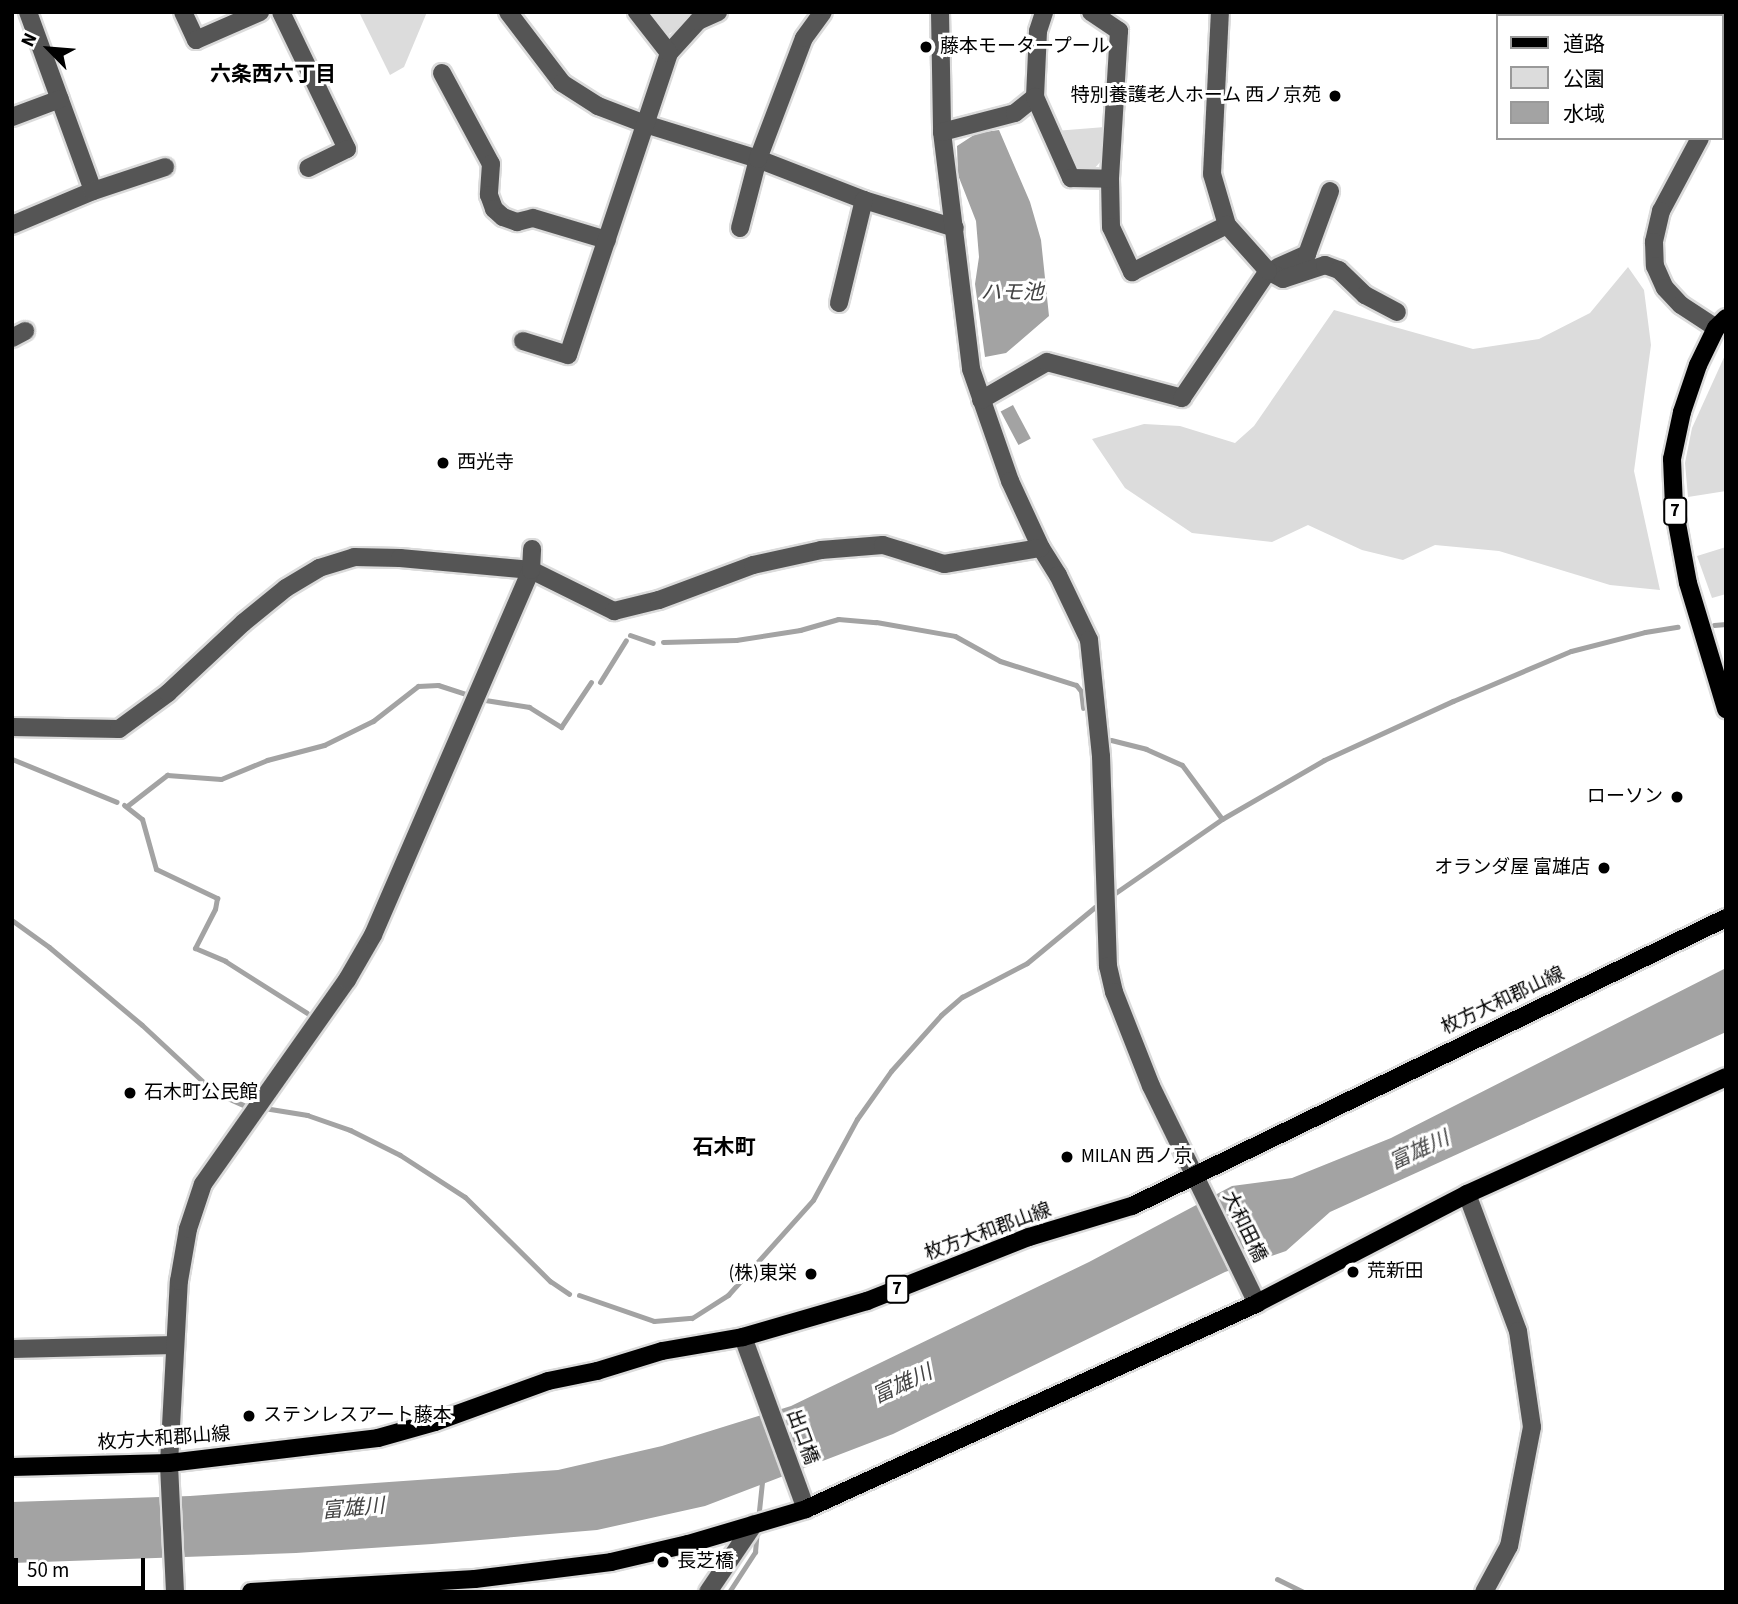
<!DOCTYPE html>
<html>
<head>
<meta charset="utf-8">
<style>
	body { margin:0 }
	#map { position:relative; width:1738px; height:1604px; overflow:hidden; background:#fff; font-family:"Source Sans 3","Noto Sans JP",sans-serif }
	div>[style] { position:absolute }
	[style*='--x'] { left:calc(var(--x)*1px); top:calc(var(--y)*1px); width:calc(var(--w)*1px); rotate:calc(var(--a)*1deg) }
	.green>* { inset:0; background:#dcdcdc }
	.water>* { inset:0; background:#a3a3a3; transform-origin:0 0 }
	.stream>* { height:5px; margin:-2.5px; padding:0 2.5px; transform-origin:2.5px; border-radius:2.5px; background:#a3a3a3 }
	.roads { filter:drop-shadow(2px 0 #dbdbdb) drop-shadow(-2px 0 #dbdbdb) drop-shadow(0 2px #dbdbdb) drop-shadow(0 -2px #dbdbdb) }
	.minor>* { height:18px; margin:-9px; padding:0 9px; transform-origin:9px; border-radius:9px; background:#555 }
	.major>* { height:18px; margin:-9px; padding:0 9px; transform-origin:9px; border-radius:9px; background:#000 }
	.dots>* { width:19px; height:19px; translate:-50% -50%; box-sizing:border-box; border:4px solid #fff; border-radius:50% }
	span { translate:-50% -50%; white-space:nowrap; text-align:center; line-height:1.15; -webkit-text-stroke:6px #fff; paint-order:stroke }
	.shield-label span { padding:2px 5px; background:#fff; border:2px solid; border-radius:5px; -webkit-text-stroke-width:0 }
	.shield-label { font-size:18px; color:#000; font-weight:700 }
	.poi-label { font-size:19px; color:#000 }
	.left { translate:0 -50%; text-align:left }
	.right { translate:-100% -50%; text-align:right }
	.street-label { font-size:19px; color:#000 }
	.neighbourhood-label { font-size:21px; color:#000; font-weight:700 }
	.water-label { font-size:21px; color:#444; font-style:italic }
	.frame { position:absolute; inset:0; border:14px solid #000; pointer-events:none }
	.legend { position:absolute; left:1496px; top:14px; width:228px; height:126px; box-sizing:border-box; background:#fff; border:2px solid #999; margin:0; padding:9px 12px; list-style:none; font-size:21px; color:#000 }
	.legend li { display:flex; align-items:center; gap:14px; height:35px }
	.legend b { width:35px; border:2px solid #999 }
	.north { position:absolute; left:14px; top:14px; width:70px; height:70px; -webkit-text-stroke:5px #fff; paint-order:stroke; rotate:295deg; font-size:19px; font-weight:700; line-height:28px; text-align:center; color:#000 }
	.north::after { content:''; display:block; margin:auto; width:24px; height:32px; background:#000; clip-path:polygon(50% 0,100% 100%,50% 72%,0 100%) }
	.scale { position:absolute; left:14px; top:1558px; width:131px; height:32px; box-sizing:border-box; border:4px solid #000; border-top:0; padding-left:9px; font-size:21px; line-height:24px; white-space:nowrap; color:#000; -webkit-text-stroke:5px #fff; paint-order:stroke }
</style>
</head>
<body>
<div id="map">
	<div class="green">
		<div style="clip-path:polygon(359px 12px,427px 12px,404px 67px,390px 75px)"></div>
		<div style="clip-path:polygon(649px 12px,703px 12px,666px 36px)"></div>
		<div style="clip-path:polygon(1105px 127px,1102px 160px,1093px 170px,1077px 168px,1055px 131px)"></div>
		<div style="clip-path:polygon(1628px 267px,1644px 290px,1651px 345px,1634px 471px,1660px 590px,1610px 585px,1499px 551px,1435px 545px,1403px 560px,1362px 550px,1308px 525px,1272px 542px,1192px 533px,1125px 488px,1092px 439px,1144px 424px,1180px 426px,1235px 443px,1254px 426px,1334px 310px,1473px 349px,1539px 339px,1590px 313px)"></div>
		<div style="clip-path:polygon(1726px 353px,1726px 491px,1688px 497px,1685px 463px,1692px 428px)"></div>
		<div style="clip-path:polygon(1726px 547px,1726px 594px,1712px 598px,1697px 556px)"></div>
	</div>
	<div class="water">
		<div style="clip-path:polygon(999px 130px,1030px 202px,1041px 240px,1049px 316px,1006px 353px,985px 357px,975px 284px,979px 257px,976px 221px,958px 175px,957px 146px,977px 133px)"></div>
		<div style="left:1013px;top:405px;width:38px;height:14px;rotate:62deg"></div>
		<div style="clip-path:polygon(1726px 968px,1726px 1032px,1330px 1212px,1286px 1251px,1225px 1272px,893px 1434px,705px 1506px,597px 1530px,432px 1544px,296px 1553px,12px 1563px,12px 1502px,190px 1496px,558px 1470px,662px 1446px,791px 1406px,1089px 1262px,1232px 1186px,1292px 1178px,1391px 1138px)"></div>
	</div>
	<div class="stream">
		<div style="--x:1714;--y:625;--w:12;--a:-5"></div>
		<div style="--x:630;--y:635;--w:24;--a:19"></div>
		<div style="--x:663;--y:642;--w:73;--a:-1.6"></div>
		<div style="--x:736;--y:640;--w:65;--a:-8.9"></div>
		<div style="--x:800;--y:630;--w:40;--a:-16"></div>
		<div style="--x:838;--y:619;--w:38;--a:5"></div>
		<div style="--x:876;--y:622;--w:80;--a:10"></div>
		<div style="--x:955;--y:636;--w:51;--a:29.1"></div>
		<div style="--x:1000;--y:661;--w:80;--a:17.5"></div>
		<div style="--x:1076;--y:685;--w:8;--a:50"></div>
		<div style="--x:1081;--y:691;--w:17;--a:83"></div>
		<div style="--x:600;--y:682;--w:49;--a:-58.2"></div>
		<div style="--x:485;--y:700;--w:45;--a:9"></div>
		<div style="--x:529;--y:707;--w:38;--a:32"></div>
		<div style="--x:561;--y:727;--w:54;--a:-56.3"></div>
		<div style="--x:1111;--y:740;--w:36;--a:14"></div>
		<div style="--x:1146;--y:749;--w:39;--a:24"></div>
		<div style="--x:1182;--y:765;--w:67;--a:53.5"></div>
		<div style="--x:12;--y:759;--w:113;--a:22.3"></div>
		<div style="--x:124;--y:805;--w:23;--a:38"></div>
		<div style="--x:142;--y:819;--w:52;--a:74.4"></div>
		<div style="--x:156;--y:869;--w:68;--a:25.4"></div>
		<div style="--x:217;--y:898;--w:11;--a:100"></div>
		<div style="--x:215;--y:909;--w:44;--a:117.1"></div>
		<div style="--x:195;--y:948;--w:33;--a:23"></div>
		<div style="--x:225;--y:961;--w:97;--a:32.4"></div>
		<div style="--x:127;--y:806;--w:51;--a:-37.8"></div>
		<div style="--x:167;--y:775;--w:54;--a:4.2"></div>
		<div style="--x:221;--y:779;--w:50;--a:-22.4"></div>
		<div style="--x:267;--y:760;--w:59;--a:-14.7"></div>
		<div style="--x:324;--y:745;--w:55;--a:-26.1"></div>
		<div style="--x:373;--y:721;--w:57;--a:-37.9"></div>
		<div style="--x:418;--y:686;--w:20;--a:-3"></div>
		<div style="--x:438;--y:685;--w:32;--a:18"></div>
		<div style="--x:13;--y:921;--w:44;--a:35.8"></div>
		<div style="--x:49;--y:947;--w:121;--a:40"></div>
		<div style="--x:142;--y:1025;--w:98;--a:42.9"></div>
		<div style="--x:214;--y:1092;--w:36;--a:24"></div>
		<div style="--x:264;--y:1108;--w:44;--a:9.2"></div>
		<div style="--x:307;--y:1115;--w:46;--a:19.2"></div>
		<div style="--x:350;--y:1130;--w:56;--a:26.6"></div>
		<div style="--x:400;--y:1155;--w:77;--a:32.9"></div>
		<div style="--x:465;--y:1197;--w:120;--a:44.7"></div>
		<div style="--x:550;--y:1281;--w:23;--a:34"></div>
		<div style="--x:579;--y:1295;--w:79;--a:19.1"></div>
		<div style="--x:654;--y:1321;--w:38;--a:-5"></div>
		<div style="--x:692;--y:1318;--w:43;--a:-32.6"></div>
		<div style="--x:728;--y:1295;--w:127;--a:-48.2"></div>
		<div style="--x:813;--y:1200;--w:92;--a:-61.5"></div>
		<div style="--x:857;--y:1119;--w:59;--a:-54.7"></div>
		<div style="--x:891;--y:1071;--w:75;--a:-48.2"></div>
		<div style="--x:941;--y:1015;--w:28;--a:-41"></div>
		<div style="--x:962;--y:997;--w:73;--a:-27.6"></div>
		<div style="--x:1027;--y:963;--w:88;--a:-39.5"></div>
		<div style="--x:1095;--y:907;--w:155;--a:-34.7"></div>
		<div style="--x:1222;--y:819;--w:118;--a:-30"></div>
		<div style="--x:1324;--y:760;--w:142;--a:-24.6"></div>
		<div style="--x:1453;--y:701;--w:128;--a:-23"></div>
		<div style="--x:1571;--y:651;--w:76;--a:-14.4"></div>
		<div style="--x:1645;--y:632;--w:33;--a:-9"></div>
		<div style="--x:758;--y:1520;--w:39;--a:-84"></div>
		<div style="--x:1277;--y:1579;--w:30;--a:26"></div>
		<div style="--x:729;--y:1592;--w:48;--a:-57"></div>
		<div style="--x:755;--y:1552;--w:23;--a:-85"></div>
	</div>
	<div class="roads">
		<div class="minor">
			<div style="--x:28;--y:12;--w:190;--a:70"></div>
			<div style="--x:183;--y:12;--w:31;--a:65"></div>
			<div style="--x:196;--y:40;--w:70;--a:-23.6"></div>
			<div style="--x:281;--y:12;--w:152;--a:64.3"></div>
			<div style="--x:347;--y:149;--w:43;--a:154"></div>
			<div style="--x:508;--y:12;--w:89;--a:52.7"></div>
			<div style="--x:562;--y:83;--w:43;--a:32.6"></div>
			<div style="--x:598;--y:106;--w:50;--a:21"></div>
			<div style="--x:645;--y:124;--w:118;--a:17.2"></div>
			<div style="--x:758;--y:159;--w:114;--a:21.1"></div>
			<div style="--x:864;--y:200;--w:95;--a:17.1"></div>
			<div style="--x:940;--y:12;--w:120;--a:89"></div>
			<div style="--x:942;--y:132;--w:239;--a:83"></div>
			<div style="--x:971;--y:369;--w:119;--a:70.8"></div>
			<div style="--x:1010;--y:481;--w:74;--a:65.2"></div>
			<div style="--x:1041;--y:548;--w:32;--a:58"></div>
			<div style="--x:1058;--y:575;--w:72;--a:64.5"></div>
			<div style="--x:1089;--y:640;--w:117;--a:84.1"></div>
			<div style="--x:1101;--y:756;--w:210;--a:88.1"></div>
			<div style="--x:1108;--y:966;--w:27;--a:77"></div>
			<div style="--x:1114;--y:992;--w:101;--a:68.5"></div>
			<div style="--x:1151;--y:1086;--w:242;--a:64"></div>
			<div style="--x:1091;--y:12;--w:34;--a:34"></div>
			<div style="--x:1119;--y:31;--w:148;--a:93.5"></div>
			<div style="--x:1110;--y:179;--w:48;--a:88.8"></div>
			<div style="--x:1111;--y:227;--w:50;--a:65"></div>
			<div style="--x:1132;--y:272;--w:106;--a:-26.3"></div>
			<div style="--x:1227;--y:225;--w:53;--a:-106.4"></div>
			<div style="--x:1212;--y:174;--w:162;--a:-87.2"></div>
			<div style="--x:1666;--y:16;--w:4;--a:-90"></div>
			<div style="--x:669;--y:53;--w:43;--a:-47.8"></div>
			<div style="--x:698;--y:21;--w:22;--a:-24"></div>
			<div style="--x:442;--y:73;--w:103;--a:61.7"></div>
			<div style="--x:491;--y:164;--w:31;--a:94"></div>
			<div style="--x:489;--y:195;--w:15;--a:70"></div>
			<div style="--x:494;--y:209;--w:12;--a:42"></div>
			<div style="--x:503;--y:217;--w:15;--a:20"></div>
			<div style="--x:517;--y:222;--w:16;--a:-14"></div>
			<div style="--x:533;--y:218;--w:77;--a:16.6"></div>
			<div style="--x:1035;--y:97;--w:66;--a:-87.4"></div>
			<div style="--x:1038;--y:31;--w:20;--a:-72"></div>
			<div style="--x:1722;--y:100;--w:7;--a:-56"></div>
			<div style="--x:12;--y:117;--w:51;--a:-20.6"></div>
			<div style="--x:942;--y:132;--w:75;--a:-14.6"></div>
			<div style="--x:1015;--y:113;--w:26;--a:-39"></div>
			<div style="--x:1035;--y:97;--w:89;--a:66"></div>
			<div style="--x:1071;--y:178;--w:39;--a:1"></div>
			<div style="--x:1700;--y:138;--w:83;--a:118.1"></div>
			<div style="--x:1661;--y:211;--w:32;--a:103"></div>
			<div style="--x:1654;--y:242;--w:24;--a:88"></div>
			<div style="--x:1655;--y:266;--w:24;--a:66"></div>
			<div style="--x:1665;--y:288;--w:23;--a:47"></div>
			<div style="--x:1681;--y:305;--w:42;--a:33.3"></div>
			<div style="--x:12;--y:225;--w:88;--a:-22.8"></div>
			<div style="--x:93;--y:191;--w:76;--a:-18.4"></div>
			<div style="--x:740;--y:228;--w:71;--a:-75.4"></div>
			<div style="--x:758;--y:159;--w:129;--a:-69.2"></div>
			<div style="--x:804;--y:38;--w:32;--a:-54"></div>
			<div style="--x:1278;--y:267;--w:32;--a:-24"></div>
			<div style="--x:1307;--y:254;--w:67;--a:-69.9"></div>
			<div style="--x:1268;--y:271;--w:17;--a:28"></div>
			<div style="--x:1283;--y:279;--w:44;--a:-18.4"></div>
			<div style="--x:1325;--y:265;--w:15;--a:20"></div>
			<div style="--x:1339;--y:270;--w:36;--a:44"></div>
			<div style="--x:1365;--y:295;--w:36;--a:28"></div>
			<div style="--x:839;--y:303;--w:106;--a:-76.4"></div>
			<div style="--x:12;--y:338;--w:15;--a:-28"></div>
			<div style="--x:523;--y:341;--w:47;--a:17.3"></div>
			<div style="--x:568;--y:355;--w:318;--a:-71.5"></div>
			<div style="--x:669;--y:53;--w:52;--a:-128"></div>
			<div style="--x:981;--y:400;--w:76;--a:-29.9"></div>
			<div style="--x:1047;--y:362;--w:140;--a:14.9"></div>
			<div style="--x:1182;--y:398;--w:153;--a:-55.9"></div>
			<div style="--x:1268;--y:271;--w:62;--a:-131.7"></div>
			<div style="--x:12;--y:727;--w:107;--a:1.1"></div>
			<div style="--x:119;--y:729;--w:61;--a:-36.3"></div>
			<div style="--x:168;--y:693;--w:103;--a:-43"></div>
			<div style="--x:243;--y:623;--w:55;--a:-39.1"></div>
			<div style="--x:286;--y:588;--w:39;--a:-31"></div>
			<div style="--x:319;--y:568;--w:37;--a:-17"></div>
			<div style="--x:354;--y:557;--w:46;--a:1.2"></div>
			<div style="--x:400;--y:558;--w:132;--a:5.2"></div>
			<div style="--x:531;--y:570;--w:93;--a:26.3"></div>
			<div style="--x:614;--y:611;--w:46;--a:-13.7"></div>
			<div style="--x:659;--y:600;--w:100;--a:-20.4"></div>
			<div style="--x:753;--y:565;--w:70;--a:-12.4"></div>
			<div style="--x:821;--y:550;--w:62;--a:-4.6"></div>
			<div style="--x:883;--y:545;--w:64;--a:17.3"></div>
			<div style="--x:944;--y:564;--w:98;--a:-9.4"></div>
			<div style="--x:1467;--y:1194;--w:146;--a:69.6"></div>
			<div style="--x:1518;--y:1331;--w:97;--a:81.7"></div>
			<div style="--x:1532;--y:1427;--w:121;--a:100.9"></div>
			<div style="--x:1509;--y:1546;--w:52;--a:118.5"></div>
			<div style="--x:743;--y:1337;--w:183;--a:69.9"></div>
			<div style="--x:12;--y:1349;--w:163;--a:-1.4"></div>
			<div style="--x:175;--y:1592;--w:129;--a:-92.7"></div>
			<div style="--x:169;--y:1463;--w:182;--a:-86.9"></div>
			<div style="--x:179;--y:1281;--w:53;--a:-80.2"></div>
			<div style="--x:188;--y:1229;--w:47;--a:-71.6"></div>
			<div style="--x:203;--y:1184;--w:250;--a:-54.8"></div>
			<div style="--x:347;--y:980;--w:52;--a:-60"></div>
			<div style="--x:373;--y:935;--w:398;--a:-66.6"></div>
			<div style="--x:531;--y:570;--w:21;--a:-87"></div>
			<div style="--x:708;--y:1592;--w:82;--a:-55.9"></div>
		</div>
		<div class="major">
			<div style="--x:1726;--y:318;--w:14;--a:135"></div>
			<div style="--x:1716;--y:328;--w:41;--a:115.9"></div>
			<div style="--x:1698;--y:365;--w:50;--a:108.8"></div>
			<div style="--x:1682;--y:412;--w:48;--a:102"></div>
			<div style="--x:1672;--y:459;--w:48;--a:87.6"></div>
			<div style="--x:1674;--y:507;--w:77;--a:79.6"></div>
			<div style="--x:1688;--y:583;--w:132;--a:73.2"></div>
			<div style="--x:12;--y:1467;--w:157;--a:-1.5"></div>
			<div style="--x:169;--y:1463;--w:210;--a:-6.8"></div>
			<div style="--x:378;--y:1438;--w:59;--a:-15.7"></div>
			<div style="--x:435;--y:1422;--w:120;--a:-19.9"></div>
			<div style="--x:548;--y:1381;--w:50;--a:-11.5"></div>
			<div style="--x:597;--y:1371;--w:68;--a:-17.1"></div>
			<div style="--x:662;--y:1351;--w:82;--a:-9.8"></div>
			<div style="--x:743;--y:1337;--w:129;--a:-16.2"></div>
			<div style="--x:867;--y:1301;--w:174;--a:-21.6"></div>
			<div style="--x:1029;--y:1237;--w:108;--a:-16.8"></div>
			<div style="--x:1132;--y:1206;--w:660;--a:-25.87"></div>
			<div style="--x:251;--y:1592;--w:224;--a:-3.3"></div>
			<div style="--x:475;--y:1579;--w:137;--a:-7.1"></div>
			<div style="--x:611;--y:1562;--w:79;--a:-13.2"></div>
			<div style="--x:688;--y:1544;--w:123;--a:-16.5"></div>
			<div style="--x:806;--y:1509;--w:496;--a:-24.5"></div>
			<div style="--x:1257;--y:1303;--w:237;--a:-27.4"></div>
			<div style="--x:1467;--y:1194;--w:284;--a:-24.3"></div>
		</div>
	</div>
	<div class="dots">
		<div style="left:926px;top:47px;background:#000"></div>
		<div style="left:1335px;top:96px;background:#000"></div>
		<div style="left:443px;top:463px;background:#000"></div>
		<div style="left:1677px;top:797px;background:#000"></div>
		<div style="left:1604px;top:868px;background:#000"></div>
		<div style="left:130px;top:1093px;background:#000"></div>
		<div style="left:1067px;top:1157px;background:#000"></div>
		<div style="left:1353px;top:1272px;background:#000"></div>
		<div style="left:811px;top:1274px;background:#000"></div>
		<div style="left:249px;top:1416px;background:#000"></div>
		<div style="left:663px;top:1562px;background:#000"></div>
	</div>
	<div class="shield-label">
		<span style="left:1675px;top:511px">7</span>
		<span style="left:897px;top:1289px">7</span>
	</div>
	<div class="poi-label">
		<span class="left" style="left:940px;top:47px">藤本モータープール</span>
		<span class="right" style="left:1321px;top:96px">特別養護老人ホーム 西ノ京苑</span>
		<span class="left" style="left:457px;top:463px">西光寺</span>
		<span class="right" style="left:1663px;top:797px">ローソン</span>
		<span class="right" style="left:1590px;top:868px">オランダ屋 富雄店</span>
		<span class="left" style="left:144px;top:1093px">石木町公民館</span>
		<span class="left" style="left:1081px;top:1157px">MILAN 西ノ京</span>
		<span class="left" style="left:1367px;top:1272px">荒新田</span>
		<span class="right" style="left:797px;top:1274px">(株)東栄</span>
		<span class="left" style="left:263px;top:1416px">ステンレスアート藤本</span>
		<span class="left" style="left:677px;top:1562px">長芝橋</span>
	</div>
	<div class="street-label">
		<span style="left:1503px;top:1001px;rotate:-25deg">枚方大和郡山線</span>
		<span style="left:1244px;top:1227px;rotate:64deg">大和田橋</span>
		<span style="left:988px;top:1232px;rotate:-20deg">枚方大和郡山線</span>
		<span style="left:802px;top:1437px;rotate:70deg">出口橋</span>
		<span style="left:164px;top:1439px;rotate:-4deg">枚方大和郡山線</span>
	</div>
	<div class="neighbourhood-label">
		<span style="left:273px;top:74px">六条西六丁目</span>
		<span style="left:724px;top:1147px">石木町</span>
	</div>
	<div class="water-label">
		<span style="left:1012px;top:292px">ハモ池</span>
		<span style="left:1419px;top:1150px;rotate:-25deg">富雄川</span>
		<span style="left:902px;top:1384px;rotate:-25deg">富雄川</span>
		<span style="left:353px;top:1508px;rotate:-5deg">富雄川</span>
	</div>
	<div class="frame"></div>
	<ul class="legend">
	<li><b style="height:9px;background:#000"></b>道路</li>
	<li><b style="height:19px;background:#dcdcdc"></b>公園</li>
	<li><b style="height:19px;background:#a3a3a3"></b>水域</li>
	</ul>
	<div class="north">N</div>
	<div class="scale">50 m</div>
</div>
</body>
</html>
